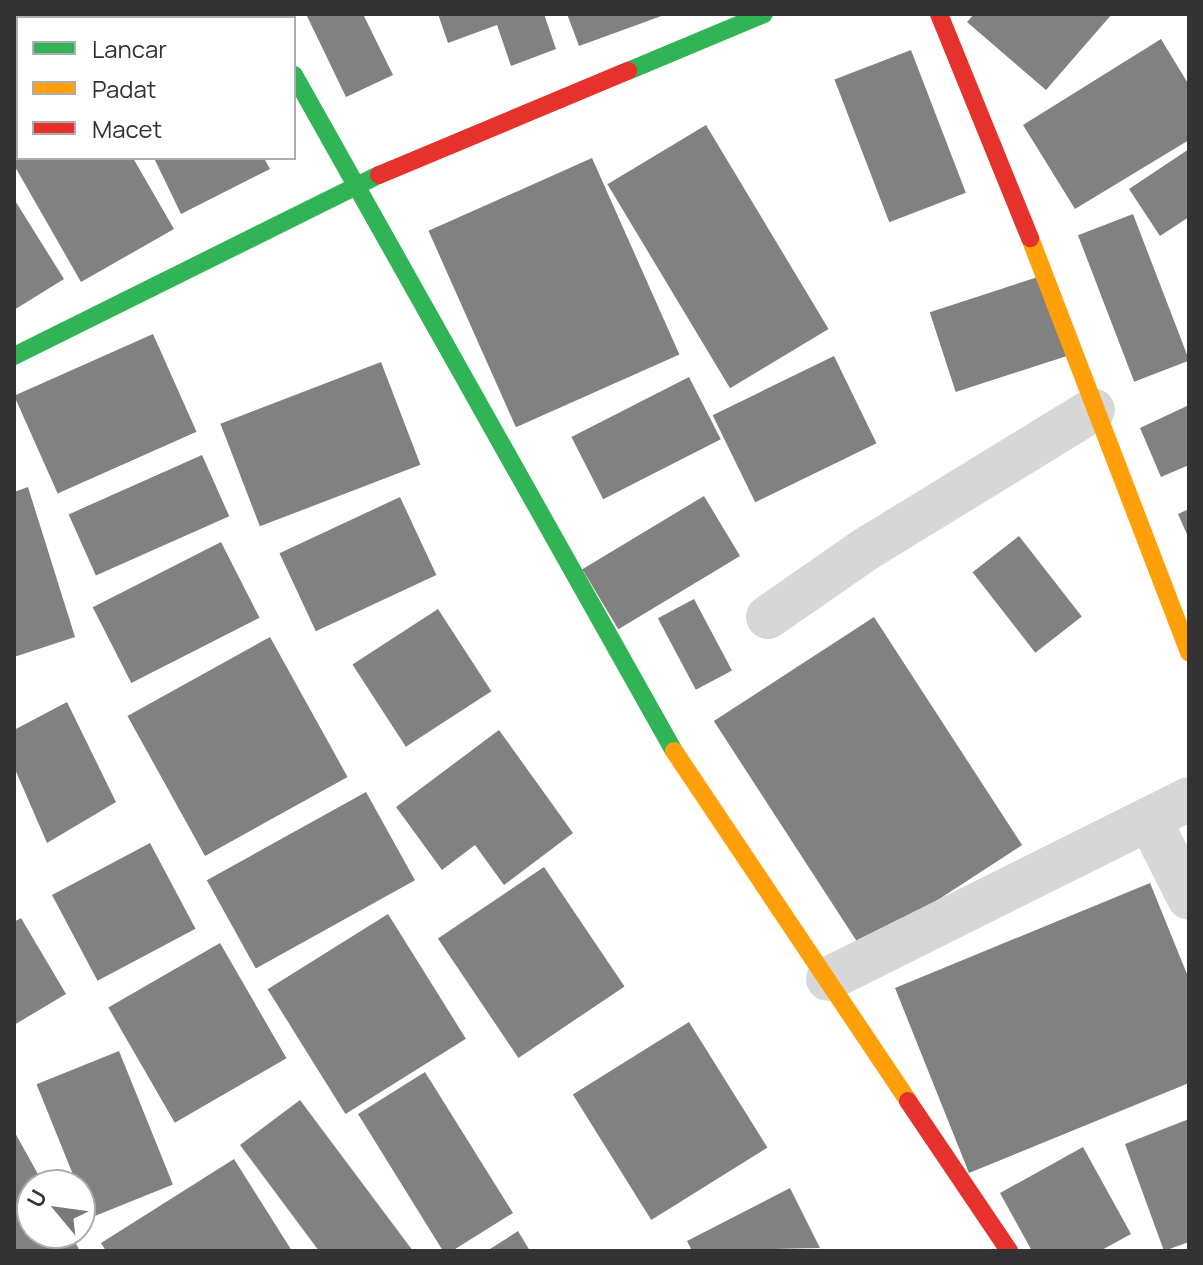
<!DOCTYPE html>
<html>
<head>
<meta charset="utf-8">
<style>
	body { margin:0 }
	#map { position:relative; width:1203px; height:1265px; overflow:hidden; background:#fff; font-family:Manrope,sans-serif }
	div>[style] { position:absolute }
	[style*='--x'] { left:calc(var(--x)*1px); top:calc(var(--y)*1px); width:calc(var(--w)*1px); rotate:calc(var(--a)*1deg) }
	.building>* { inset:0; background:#818181; transform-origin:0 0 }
	.street>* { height:44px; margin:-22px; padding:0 22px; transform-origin:22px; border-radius:22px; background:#d7d7d7 }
	.fast>* { height:18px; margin:-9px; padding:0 9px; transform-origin:9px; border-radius:9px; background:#30b455 }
	.slow>* { height:18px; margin:-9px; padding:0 9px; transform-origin:9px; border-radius:9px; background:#ff9f0a }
	.jam>* { height:18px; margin:-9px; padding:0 9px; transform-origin:9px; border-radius:9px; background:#e5322d }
	span { translate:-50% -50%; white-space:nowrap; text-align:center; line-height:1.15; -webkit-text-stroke:8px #fff; paint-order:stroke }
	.frame { position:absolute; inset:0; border:16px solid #333; pointer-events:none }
	.legend { position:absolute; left:16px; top:16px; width:280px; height:144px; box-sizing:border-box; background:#fff; border:2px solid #adadad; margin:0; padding:10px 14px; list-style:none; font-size:24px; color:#333 }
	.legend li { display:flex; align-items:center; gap:16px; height:40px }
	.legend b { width:40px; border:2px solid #adadad }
	.north { position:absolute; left:16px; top:1169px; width:80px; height:80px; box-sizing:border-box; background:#fff; border:2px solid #adadad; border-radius:50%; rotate:299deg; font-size:22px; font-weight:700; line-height:32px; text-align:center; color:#333 }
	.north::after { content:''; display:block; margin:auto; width:28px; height:36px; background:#7a7a7a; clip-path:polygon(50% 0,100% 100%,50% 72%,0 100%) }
</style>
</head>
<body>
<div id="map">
	<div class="building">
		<div style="clip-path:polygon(153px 14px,194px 14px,196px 18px,145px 18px)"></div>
		<div style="clip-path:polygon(306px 14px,363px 14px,393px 75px,346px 97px)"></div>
		<div style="clip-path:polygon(438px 14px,544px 14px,556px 49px,511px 66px,497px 25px,448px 43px)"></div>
		<div style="clip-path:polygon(567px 14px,667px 14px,579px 46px)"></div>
		<div style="clip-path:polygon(974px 14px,1112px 14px,1046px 90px,967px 22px)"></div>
		<div style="clip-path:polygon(1161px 39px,1189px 85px,1189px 140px,1075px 209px,1023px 125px)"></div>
		<div style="clip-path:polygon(18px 42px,18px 158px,133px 158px,174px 229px,81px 282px,14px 165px)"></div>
		<div style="left:911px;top:50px;width:153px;height:82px;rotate:69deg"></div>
		<div style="left:706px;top:125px;width:238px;height:115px;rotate:59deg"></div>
		<div style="clip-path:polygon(1189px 149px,1189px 217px,1160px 236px,1129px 189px)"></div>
		<div style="clip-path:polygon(154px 158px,264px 158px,270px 169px,181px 214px)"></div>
		<div style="left:592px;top:158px;width:215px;height:179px;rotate:66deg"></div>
		<div style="clip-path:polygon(14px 199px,64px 279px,14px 310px)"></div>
		<div style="left:1133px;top:214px;width:157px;height:59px;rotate:69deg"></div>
		<div style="left:1041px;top:276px;width:84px;height:117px;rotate:72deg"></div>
		<div style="left:153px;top:334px;width:107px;height:152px;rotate:66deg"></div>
		<div style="left:834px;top:356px;width:97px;height:135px;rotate:64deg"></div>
		<div style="left:381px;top:362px;width:110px;height:172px;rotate:69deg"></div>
		<div style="left:689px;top:377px;width:70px;height:132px;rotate:63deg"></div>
		<div style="clip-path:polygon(1189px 405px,1189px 465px,1161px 477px,1140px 428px)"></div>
		<div style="left:202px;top:455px;width:67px;height:146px;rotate:66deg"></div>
		<div style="clip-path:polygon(28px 487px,75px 637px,14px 657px,14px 492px)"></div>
		<div style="left:704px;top:496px;width:70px;height:142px;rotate:59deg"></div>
		<div style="left:400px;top:497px;width:86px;height:133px;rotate:65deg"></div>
		<div style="clip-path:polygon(1189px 509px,1189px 539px,1178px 514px)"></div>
		<div style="left:1019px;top:536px;width:102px;height:59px;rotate:52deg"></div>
		<div style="left:221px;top:542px;width:85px;height:144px;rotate:63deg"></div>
		<div style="left:694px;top:599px;width:81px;height:41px;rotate:62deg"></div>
		<div style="left:438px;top:609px;width:98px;height:102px;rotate:57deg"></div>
		<div style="left:874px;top:617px;width:272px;height:191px;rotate:57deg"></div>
		<div style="left:270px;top:637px;width:160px;height:163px;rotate:61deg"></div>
		<div style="clip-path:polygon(67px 702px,116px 802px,47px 843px,14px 767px,14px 730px)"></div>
		<div style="clip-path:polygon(499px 730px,573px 833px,504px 885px,475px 845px,442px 870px,396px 807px)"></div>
		<div style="left:366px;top:792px;width:101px;height:182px;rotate:61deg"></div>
		<div style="left:150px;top:843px;width:97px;height:111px;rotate:62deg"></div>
		<div style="left:544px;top:867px;width:144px;height:128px;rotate:56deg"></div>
		<div style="clip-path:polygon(1150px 883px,1189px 979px,1189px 1083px,969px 1173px,895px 988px)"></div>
		<div style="left:388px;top:914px;width:147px;height:142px;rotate:58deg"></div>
		<div style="clip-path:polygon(21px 918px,66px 994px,14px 1025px,14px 922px)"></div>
		<div style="left:220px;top:943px;width:133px;height:129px;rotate:60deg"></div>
		<div style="left:689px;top:1022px;width:148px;height:137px;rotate:58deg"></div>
		<div style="left:119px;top:1051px;width:144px;height:89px;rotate:68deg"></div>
		<div style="clip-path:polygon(425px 1072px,513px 1213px,452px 1251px,443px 1251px,358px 1114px)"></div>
		<div style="clip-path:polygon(300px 1100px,413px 1251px,319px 1251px,240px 1145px)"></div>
		<div style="clip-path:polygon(1189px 1119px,1189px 1242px,1164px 1251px,1125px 1144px)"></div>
		<div style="clip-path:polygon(14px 1131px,44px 1185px,32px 1185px,32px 1233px,70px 1233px,80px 1251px,14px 1251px)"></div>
		<div style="clip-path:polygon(1083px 1147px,1131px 1234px,1100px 1251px,1032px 1251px,1000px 1193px)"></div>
		<div style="clip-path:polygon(234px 1159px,292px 1251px,106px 1251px,101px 1243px)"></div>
		<div style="clip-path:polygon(790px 1188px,820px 1248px,692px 1251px,687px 1241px)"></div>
		<div style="clip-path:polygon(518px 1231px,530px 1251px,487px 1251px)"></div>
	</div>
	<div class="street">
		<div style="--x:768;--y:617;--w:119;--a:-34.8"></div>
		<div style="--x:866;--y:549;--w:266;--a:-31.5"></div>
		<div style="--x:1150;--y:821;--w:86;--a:63.1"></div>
		<div style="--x:828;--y:979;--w:403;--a:-26.5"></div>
	</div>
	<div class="fast">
		<div style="--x:262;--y:14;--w:4;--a:63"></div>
		<div style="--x:628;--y:71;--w:147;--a:-22.7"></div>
		<div style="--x:294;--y:75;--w:775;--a:60.66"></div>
		<div style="--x:14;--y:356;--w:407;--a:-26.4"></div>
	</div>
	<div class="slow">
		<div style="--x:1030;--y:238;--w:444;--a:69"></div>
		<div style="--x:674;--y:751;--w:421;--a:56.2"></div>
	</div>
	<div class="jam">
		<div style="--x:939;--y:14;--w:242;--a:67.9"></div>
		<div style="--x:379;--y:175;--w:270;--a:-22.7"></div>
		<div style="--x:908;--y:1101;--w:181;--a:56"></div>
	</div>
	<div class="frame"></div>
	<ul class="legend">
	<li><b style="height:10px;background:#30b455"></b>Lancar</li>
	<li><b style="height:10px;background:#ff9f0a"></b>Padat</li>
	<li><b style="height:10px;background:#e5322d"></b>Macet</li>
	</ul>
	<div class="north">U</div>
</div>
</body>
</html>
